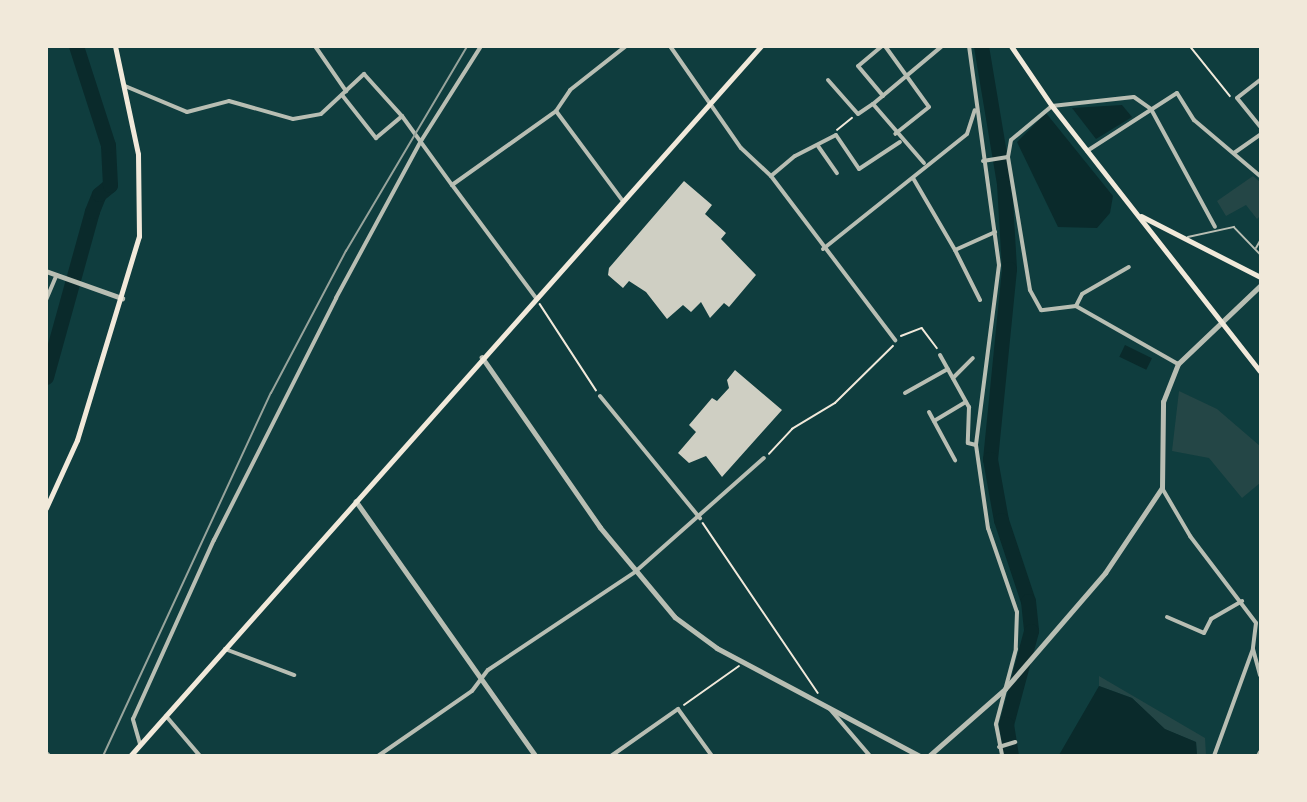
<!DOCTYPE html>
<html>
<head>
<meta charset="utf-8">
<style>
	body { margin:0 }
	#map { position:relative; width:1307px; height:802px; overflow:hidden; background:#0f3d3e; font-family:Lato,sans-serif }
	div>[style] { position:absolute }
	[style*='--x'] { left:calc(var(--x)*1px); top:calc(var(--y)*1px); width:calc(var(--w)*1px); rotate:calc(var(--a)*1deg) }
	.green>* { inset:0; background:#244646 }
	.water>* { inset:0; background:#0a2a2b; transform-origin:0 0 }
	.river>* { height:15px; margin:-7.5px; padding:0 7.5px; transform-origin:7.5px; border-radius:7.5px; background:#0a2a2b }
	.building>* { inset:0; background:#cfcfc3 }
	.path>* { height:1.5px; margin:-0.75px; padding:0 0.75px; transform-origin:0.75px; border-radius:0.75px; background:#f1e9da }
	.service>* { height:1.5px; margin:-0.75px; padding:0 0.75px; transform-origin:0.75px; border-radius:0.75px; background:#b8beb3 }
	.minor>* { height:4px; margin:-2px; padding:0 2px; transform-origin:2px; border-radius:2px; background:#b8beb3 }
	.tertiary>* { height:4.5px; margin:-2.25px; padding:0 2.25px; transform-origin:2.25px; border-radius:2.25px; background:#b8beb3 }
	.primary>* { height:5px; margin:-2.5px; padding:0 2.5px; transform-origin:2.5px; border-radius:2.5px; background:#f1e9da }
	.rail>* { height:2px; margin:-1px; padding:0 1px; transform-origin:1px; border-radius:1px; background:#97a49c }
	span { translate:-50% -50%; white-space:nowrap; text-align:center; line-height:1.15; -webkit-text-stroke:4.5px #f1e9da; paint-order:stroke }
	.frame { position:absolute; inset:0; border:48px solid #f1e9da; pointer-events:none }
</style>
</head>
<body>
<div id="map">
	<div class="green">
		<div style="clip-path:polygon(1253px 176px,1260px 182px,1260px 216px,1257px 219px,1246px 205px,1226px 216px,1217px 201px)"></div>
		<div style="clip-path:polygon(1179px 391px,1217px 409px,1260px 446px,1260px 483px,1242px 498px,1209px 458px,1172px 451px)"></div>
		<div style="clip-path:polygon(1099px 676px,1205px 738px,1206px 755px,1197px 755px,1196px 742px,1164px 729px,1132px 698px,1099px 686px)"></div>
	</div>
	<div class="water">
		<div style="clip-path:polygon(1122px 105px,1132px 117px,1096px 139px,1072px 108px)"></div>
		<div style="clip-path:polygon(1046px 113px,1113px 196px,1110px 213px,1097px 228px,1058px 227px,1017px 142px)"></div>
		<div style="left:1125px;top:345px;width:30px;height:13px;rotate:26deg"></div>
		<div style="clip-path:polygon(1099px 686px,1132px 698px,1165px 729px,1196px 742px,1197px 755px,1059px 755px)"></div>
	</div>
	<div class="river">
		<div style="--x:981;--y:46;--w:140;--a:80.5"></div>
		<div style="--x:1004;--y:184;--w:85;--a:86.6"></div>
		<div style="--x:1009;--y:269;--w:191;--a:95.7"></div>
		<div style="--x:990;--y:459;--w:62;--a:79.8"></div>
		<div style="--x:1001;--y:520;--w:85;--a:71.6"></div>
		<div style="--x:1028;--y:601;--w:30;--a:84"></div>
		<div style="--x:1031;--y:631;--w:96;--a:105"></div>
		<div style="--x:1006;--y:724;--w:32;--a:81"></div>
		<div style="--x:46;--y:377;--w:172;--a:-74.5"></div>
		<div style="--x:92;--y:211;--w:18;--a:-68"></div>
		<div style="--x:99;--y:194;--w:14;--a:-39"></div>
		<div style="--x:110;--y:185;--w:40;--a:-92.9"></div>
		<div style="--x:108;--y:145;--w:104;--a:-107.9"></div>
	</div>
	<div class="building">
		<div style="clip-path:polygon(684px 181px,712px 205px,705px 214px,726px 233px,721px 239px,756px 275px,729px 307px,724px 303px,710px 318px,701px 302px,691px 312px,683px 305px,667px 319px,646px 292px,629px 281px,623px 288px,608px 275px,609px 268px)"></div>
		<div style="clip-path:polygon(735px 370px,782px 410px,722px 477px,706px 456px,689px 463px,678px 453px,696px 432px,689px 425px,712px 398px,717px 401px,729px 388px,727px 380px)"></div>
	</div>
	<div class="path">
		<div style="--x:1190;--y:46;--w:64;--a:51.3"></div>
		<div style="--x:837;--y:130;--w:19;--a:-39"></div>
		<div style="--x:540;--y:304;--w:103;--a:56.9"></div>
		<div style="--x:901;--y:336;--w:22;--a:-21"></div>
		<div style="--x:922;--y:328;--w:25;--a:53"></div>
		<div style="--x:769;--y:454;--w:34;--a:-47"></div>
		<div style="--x:792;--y:429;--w:50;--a:-31.2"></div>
		<div style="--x:835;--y:403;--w:81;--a:-44.5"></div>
		<div style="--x:703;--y:523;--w:205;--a:55.9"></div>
		<div style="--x:684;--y:705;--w:67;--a:-35.3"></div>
	</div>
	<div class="service">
		<div style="--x:1188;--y:237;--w:47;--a:-12.3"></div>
		<div style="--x:1234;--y:227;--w:37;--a:46"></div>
		<div style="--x:1256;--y:248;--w:8;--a:-60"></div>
	</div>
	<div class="minor">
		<div style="--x:315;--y:46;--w:55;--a:55.4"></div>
		<div style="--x:670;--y:46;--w:124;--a:55.2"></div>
		<div style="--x:741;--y:148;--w:41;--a:43"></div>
		<div style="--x:771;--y:176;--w:206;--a:52.9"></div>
		<div style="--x:882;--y:46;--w:31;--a:140"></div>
		<div style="--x:858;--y:66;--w:39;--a:50"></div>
		<div style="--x:885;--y:46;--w:75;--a:54.2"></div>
		<div style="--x:929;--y:107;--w:43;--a:141.5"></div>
		<div style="--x:969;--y:46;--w:221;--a:82.2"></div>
		<div style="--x:999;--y:265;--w:181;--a:97.3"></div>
		<div style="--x:976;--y:445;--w:84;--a:81.8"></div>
		<div style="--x:988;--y:528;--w:89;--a:71"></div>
		<div style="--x:1017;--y:612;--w:37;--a:92"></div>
		<div style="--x:1016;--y:649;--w:78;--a:104.9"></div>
		<div style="--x:996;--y:724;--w:33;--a:79"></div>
		<div style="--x:828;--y:80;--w:45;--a:48.6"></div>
		<div style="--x:858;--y:114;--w:18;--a:-34"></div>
		<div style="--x:873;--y:104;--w:78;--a:49.2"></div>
		<div style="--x:1260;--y:80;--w:29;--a:142"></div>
		<div style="--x:1237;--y:98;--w:36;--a:51"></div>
		<div style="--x:125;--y:86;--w:67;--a:22.8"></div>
		<div style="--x:187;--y:112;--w:43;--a:-14.7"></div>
		<div style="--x:229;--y:101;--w:66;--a:15.7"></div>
		<div style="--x:293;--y:119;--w:28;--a:-10"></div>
		<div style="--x:321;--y:114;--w:59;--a:-42.9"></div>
		<div style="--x:364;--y:74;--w:57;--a:47.9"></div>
		<div style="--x:402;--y:116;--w:85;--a:54.1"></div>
		<div style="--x:342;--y:95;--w:55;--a:51.7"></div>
		<div style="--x:376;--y:138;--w:34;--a:-40"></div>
		<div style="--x:873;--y:104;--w:90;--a:-40"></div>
		<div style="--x:556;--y:111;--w:111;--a:53.4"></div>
		<div style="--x:818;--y:146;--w:33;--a:55"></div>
		<div style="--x:1087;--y:151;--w:107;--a:-32.8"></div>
		<div style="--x:1177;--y:93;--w:32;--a:58"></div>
		<div style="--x:1194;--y:120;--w:87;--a:40.3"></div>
		<div style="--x:1234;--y:153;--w:32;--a:-35"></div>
		<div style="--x:983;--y:161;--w:25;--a:-9"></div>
		<div style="--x:46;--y:169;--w:50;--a:90"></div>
		<div style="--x:771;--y:176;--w:31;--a:-40"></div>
		<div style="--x:795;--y:156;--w:46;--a:-27.1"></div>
		<div style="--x:836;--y:135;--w:41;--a:55.9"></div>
		<div style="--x:859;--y:169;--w:49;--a:-33.4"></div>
		<div style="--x:913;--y:178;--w:83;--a:59.7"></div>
		<div style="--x:823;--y:249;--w:184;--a:-38.6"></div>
		<div style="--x:967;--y:134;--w:25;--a:-72"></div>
		<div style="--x:536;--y:298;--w:141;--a:-126.6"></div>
		<div style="--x:452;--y:185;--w:128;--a:-35.4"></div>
		<div style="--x:556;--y:111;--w:25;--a:-56"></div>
		<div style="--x:570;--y:90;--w:71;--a:-38.2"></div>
		<div style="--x:46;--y:300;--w:26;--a:-67"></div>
		<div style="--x:980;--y:300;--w:56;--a:-116.6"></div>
		<div style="--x:955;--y:250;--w:44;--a:-24.2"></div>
		<div style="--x:1076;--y:306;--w:13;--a:-63"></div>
		<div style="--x:1082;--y:294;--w:54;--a:-29.9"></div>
		<div style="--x:940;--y:355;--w:60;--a:60.9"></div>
		<div style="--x:969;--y:407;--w:36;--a:92"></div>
		<div style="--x:968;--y:443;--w:8;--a:14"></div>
		<div style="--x:1178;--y:364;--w:117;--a:-150.4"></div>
		<div style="--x:1076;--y:306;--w:35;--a:173"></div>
		<div style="--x:1041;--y:310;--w:23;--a:-119"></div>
		<div style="--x:1030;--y:290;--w:135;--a:-99.4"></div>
		<div style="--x:1008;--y:157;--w:17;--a:-80"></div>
		<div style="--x:1011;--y:140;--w:53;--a:-39.7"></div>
		<div style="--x:1052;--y:106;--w:82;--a:-6.3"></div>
		<div style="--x:1134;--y:97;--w:21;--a:35"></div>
		<div style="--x:1151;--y:109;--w:134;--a:61.5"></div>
		<div style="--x:953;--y:378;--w:28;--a:-45"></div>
		<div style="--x:905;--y:393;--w:49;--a:-29.2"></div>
		<div style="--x:600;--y:396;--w:158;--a:50.7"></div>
		<div style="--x:929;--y:412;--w:55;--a:61.6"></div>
		<div style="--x:934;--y:421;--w:37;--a:-31"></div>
		<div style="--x:1162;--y:488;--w:56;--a:59.7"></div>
		<div style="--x:1190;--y:536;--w:109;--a:52.8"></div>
		<div style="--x:1256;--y:623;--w:26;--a:97"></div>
		<div style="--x:1253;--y:649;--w:27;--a:75"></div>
		<div style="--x:1167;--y:617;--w:40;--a:23.4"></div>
		<div style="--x:1204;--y:633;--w:16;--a:-63"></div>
		<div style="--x:1211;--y:619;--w:36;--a:-30"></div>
		<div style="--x:225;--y:649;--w:74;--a:20.6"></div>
		<div style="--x:829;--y:708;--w:63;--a:49.5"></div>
		<div style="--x:166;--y:716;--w:52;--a:49.6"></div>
		<div style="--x:140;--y:744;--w:26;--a:-106"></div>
		<div style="--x:133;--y:719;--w:196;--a:-65.7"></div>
		<div style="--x:214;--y:540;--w:271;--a:-63.2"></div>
		<div style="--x:336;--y:298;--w:179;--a:-61.6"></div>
		<div style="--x:421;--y:141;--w:112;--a:-57.7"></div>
		<div style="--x:999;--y:747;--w:17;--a:-17"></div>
		<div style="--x:378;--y:756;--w:114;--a:-34.7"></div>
		<div style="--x:472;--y:691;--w:26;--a:-53"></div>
		<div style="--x:488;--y:670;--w:177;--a:-33.7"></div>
		<div style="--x:635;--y:572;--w:172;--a:-41.5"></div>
		<div style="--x:611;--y:756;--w:82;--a:-35"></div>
		<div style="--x:678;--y:709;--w:58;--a:54.1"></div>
		<div style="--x:1214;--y:756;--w:114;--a:-70"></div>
		<div style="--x:1258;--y:756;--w:4;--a:-63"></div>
	</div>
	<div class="tertiary">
		<div style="--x:46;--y:271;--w:81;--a:19.6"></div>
		<div style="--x:482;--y:357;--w:207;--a:55.2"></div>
		<div style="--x:600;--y:527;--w:117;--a:50.2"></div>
		<div style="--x:675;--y:617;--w:52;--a:36.4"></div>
		<div style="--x:717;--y:648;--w:230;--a:28"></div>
		<div style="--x:356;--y:501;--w:312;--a:54.8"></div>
		<div style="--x:46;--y:753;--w:4;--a:45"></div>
		<div style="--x:929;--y:756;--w:101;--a:-41.4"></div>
		<div style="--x:1005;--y:689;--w:153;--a:-49.2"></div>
		<div style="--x:1105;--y:573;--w:102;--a:-56.2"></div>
		<div style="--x:1162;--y:488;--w:86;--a:-89.3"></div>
		<div style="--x:1163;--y:402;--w:41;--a:-68.5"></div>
		<div style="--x:1178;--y:364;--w:113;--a:-43.6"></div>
	</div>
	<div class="primary">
		<div style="--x:1011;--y:46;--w:73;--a:55.7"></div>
		<div style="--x:1052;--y:106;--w:337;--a:51.9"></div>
		<div style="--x:1141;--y:216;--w:134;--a:27.1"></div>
		<div style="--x:46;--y:508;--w:75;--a:-65.5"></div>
		<div style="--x:77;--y:440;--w:213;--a:-73.1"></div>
		<div style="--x:139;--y:236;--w:82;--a:-90.7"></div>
		<div style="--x:138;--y:154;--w:110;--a:-102"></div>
		<div style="--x:130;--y:756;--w:950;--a:-48.37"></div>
	</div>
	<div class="rail">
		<div style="--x:103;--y:756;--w:400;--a:-65.2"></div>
		<div style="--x:271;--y:393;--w:161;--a:-62.2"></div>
		<div style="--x:346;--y:251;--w:238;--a:-59.4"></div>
	</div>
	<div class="frame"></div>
</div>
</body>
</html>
